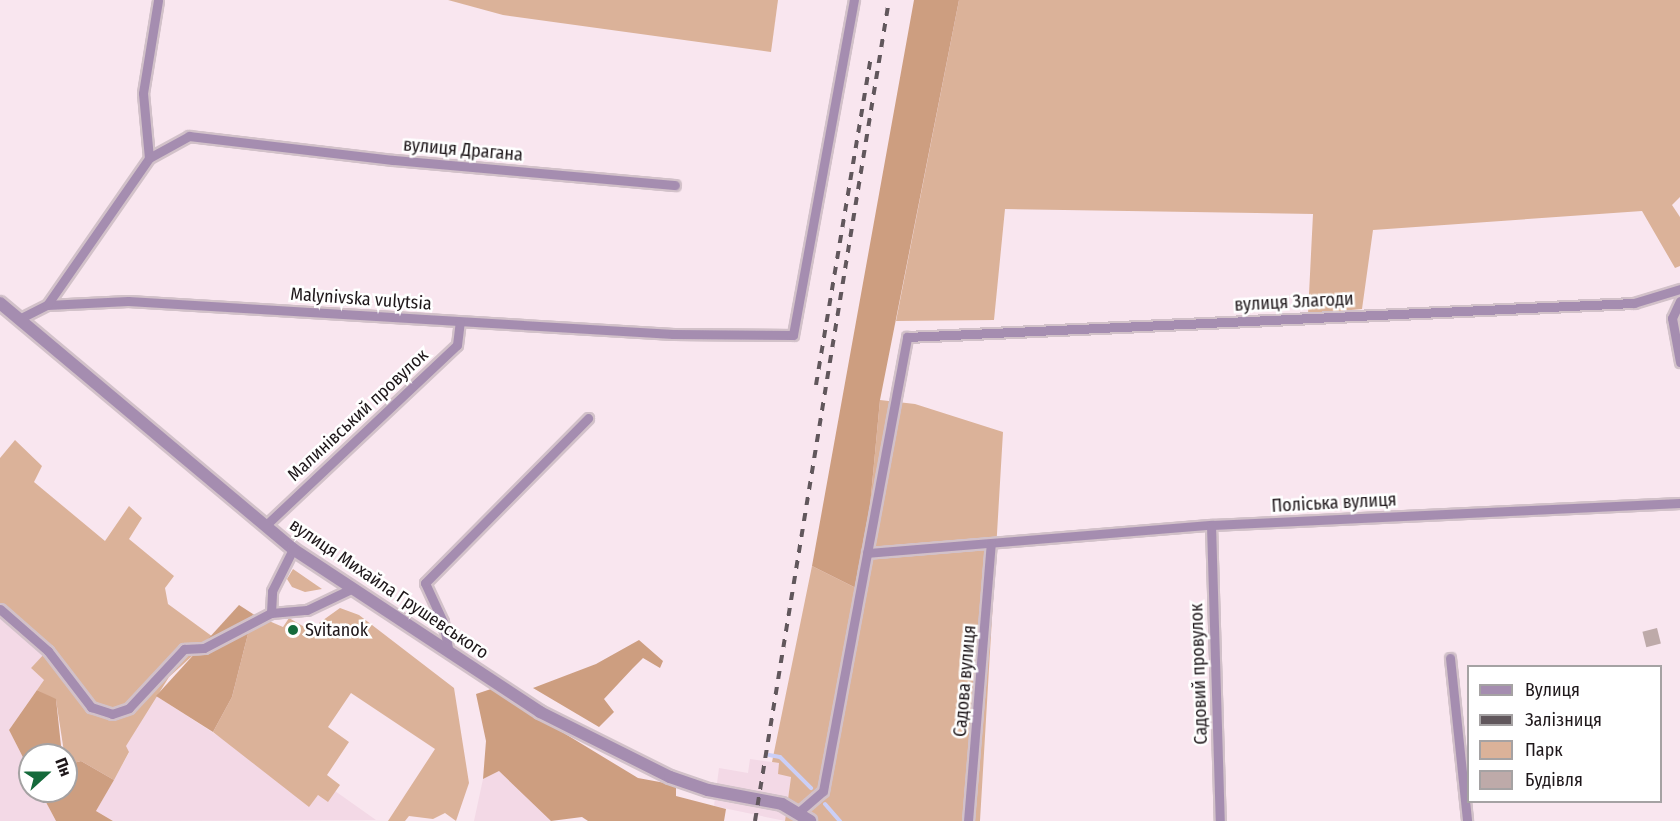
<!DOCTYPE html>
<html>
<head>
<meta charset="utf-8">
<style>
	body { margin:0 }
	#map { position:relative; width:1680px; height:821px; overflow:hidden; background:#f9e6ef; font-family:"Fira Sans Condensed",sans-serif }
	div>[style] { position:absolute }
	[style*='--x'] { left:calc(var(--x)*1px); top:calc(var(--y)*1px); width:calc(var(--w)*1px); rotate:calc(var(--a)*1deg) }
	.built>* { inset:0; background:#f3d9e6 }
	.green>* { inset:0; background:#dbb299 }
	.forest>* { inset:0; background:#cd9e80 }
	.stream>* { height:4px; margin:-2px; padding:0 2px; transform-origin:2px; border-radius:2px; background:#cbcff7 }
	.building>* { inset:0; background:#beaaa9; transform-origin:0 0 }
	.roads { filter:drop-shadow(2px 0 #d2c1c9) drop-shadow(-2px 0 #d2c1c9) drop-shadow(0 2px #d2c1c9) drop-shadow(0 -2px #d2c1c9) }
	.minor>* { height:9px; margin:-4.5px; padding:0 4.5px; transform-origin:4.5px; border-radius:4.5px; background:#a58db0 }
	.tertiary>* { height:12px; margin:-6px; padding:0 6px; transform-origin:6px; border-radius:6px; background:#a58db0 }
	.rail>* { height:4px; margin-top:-2px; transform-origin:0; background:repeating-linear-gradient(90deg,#61575c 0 8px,transparent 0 16px) }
	.dots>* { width:16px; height:16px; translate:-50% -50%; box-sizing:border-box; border:3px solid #fff; border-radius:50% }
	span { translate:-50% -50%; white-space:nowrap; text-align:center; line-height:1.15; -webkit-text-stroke:5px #fff; paint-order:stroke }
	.street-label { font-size:18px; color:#1e171a }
	.poi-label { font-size:18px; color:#1e171a }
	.left { translate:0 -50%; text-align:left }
	.legend { position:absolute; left:1467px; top:665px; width:195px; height:138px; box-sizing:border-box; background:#fff; border:2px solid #a5a2a3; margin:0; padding:8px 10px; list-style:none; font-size:18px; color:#1e171a }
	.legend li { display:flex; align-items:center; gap:12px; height:30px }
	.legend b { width:30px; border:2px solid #a5a2a3 }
	.north { position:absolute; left:18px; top:743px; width:60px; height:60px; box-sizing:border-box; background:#fff; border:2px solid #a5a2a3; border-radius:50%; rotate:69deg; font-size:16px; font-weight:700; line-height:24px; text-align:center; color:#1e171a }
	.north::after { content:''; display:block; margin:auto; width:21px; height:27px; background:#156a3b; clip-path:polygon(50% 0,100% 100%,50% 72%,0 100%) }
</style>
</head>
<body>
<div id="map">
	<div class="built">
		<div style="clip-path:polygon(0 610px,47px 652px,31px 668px,44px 680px,9px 730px,30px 771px,30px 791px,40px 791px,56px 821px,0 821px)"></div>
		<div style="clip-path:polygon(156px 696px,243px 752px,309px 806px,318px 795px,328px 801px,335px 791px,376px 820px,113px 821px,96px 811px,129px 753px,125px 746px)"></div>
		<div style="clip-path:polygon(750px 759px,779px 763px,791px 777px,785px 821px,714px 806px,719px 768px,748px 773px)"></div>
		<div style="clip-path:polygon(499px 771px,522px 789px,551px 821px,474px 821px,483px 779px)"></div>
	</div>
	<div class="green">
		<div style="clip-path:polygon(448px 0,778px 0,771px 52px,503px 15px)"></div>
		<div style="clip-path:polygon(959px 0,1680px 0,1680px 197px,1672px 205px,1680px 217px,1680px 266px,1675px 268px,1642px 211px,1373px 230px,1362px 309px,1308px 314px,1313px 214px,1005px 209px,994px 320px,896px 321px)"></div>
		<div style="clip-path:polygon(880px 400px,915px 404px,1003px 432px,980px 821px,785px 821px,791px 777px,778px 774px,779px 763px,772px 762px,812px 566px,862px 591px)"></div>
		<div style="clip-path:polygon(15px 440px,42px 466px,34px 482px,105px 541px,129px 506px,142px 518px,129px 539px,174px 576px,165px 588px,168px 604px,213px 637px,169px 677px,126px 746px,129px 752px,114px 780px,81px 761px,66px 765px,56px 700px,37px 690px,44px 680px,31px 668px,46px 652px,0 610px,0 458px)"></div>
		<div style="clip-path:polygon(293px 569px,306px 578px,322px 589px,305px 592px,292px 587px,287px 579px)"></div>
		<div style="clip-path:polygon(340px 608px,359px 615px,454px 688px,469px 783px,456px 821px,445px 813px,433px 819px,409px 816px,405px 821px,388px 821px,435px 749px,351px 693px,328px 727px,349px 742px,327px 775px,340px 785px,328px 802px,318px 795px,309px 807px,213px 732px,232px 697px,253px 614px,283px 627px,289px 618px,318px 635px,319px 623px)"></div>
	</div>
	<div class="forest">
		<div style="clip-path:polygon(914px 0,959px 0,880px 400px,862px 591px,812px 566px)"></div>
		<div style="clip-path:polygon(239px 605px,253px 614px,232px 697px,213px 732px,156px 696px)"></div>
		<div style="clip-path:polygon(639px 640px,663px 661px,660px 668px,643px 658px,633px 668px,604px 699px,614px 712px,599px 727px,533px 688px,596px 664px)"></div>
		<div style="clip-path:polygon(491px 689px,638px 778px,676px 785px,676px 796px,726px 809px,724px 821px,588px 821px,582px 817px,551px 821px,499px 771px,483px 779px,486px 741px,476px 694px)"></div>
		<div style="clip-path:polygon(37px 690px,56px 699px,62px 755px,30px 755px,30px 771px,9px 730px)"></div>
		<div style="clip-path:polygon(81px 761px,114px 780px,96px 811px,113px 821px,56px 821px,40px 791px,66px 791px,66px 765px)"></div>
	</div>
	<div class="stream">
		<div style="--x:769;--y:755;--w:11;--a:10"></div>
		<div style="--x:780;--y:757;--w:44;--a:45"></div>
		<div style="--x:825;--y:804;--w:23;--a:49"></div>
	</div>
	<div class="building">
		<div style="left:1657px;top:628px;width:16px;height:15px;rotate:76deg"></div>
	</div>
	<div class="roads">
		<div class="minor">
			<div style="--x:149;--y:158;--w:65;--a:-95.3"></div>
			<div style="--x:143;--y:93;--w:94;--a:-80.8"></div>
			<div style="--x:1680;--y:301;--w:19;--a:115"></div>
			<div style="--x:1672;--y:318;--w:45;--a:79.7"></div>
			<div style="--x:47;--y:305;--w:81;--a:-2.8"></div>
			<div style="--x:128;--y:301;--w:546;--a:3.47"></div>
			<div style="--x:673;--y:334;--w:120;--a:0.5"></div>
			<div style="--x:793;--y:335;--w:341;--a:-79.7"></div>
			<div style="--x:19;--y:319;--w:31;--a:-27"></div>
			<div style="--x:47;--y:305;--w:179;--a:-55.2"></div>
			<div style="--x:149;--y:158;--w:46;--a:-28.8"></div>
			<div style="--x:189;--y:136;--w:205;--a:6.7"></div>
			<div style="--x:393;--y:160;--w:283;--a:5.1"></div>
			<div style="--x:266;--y:525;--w:262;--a:-43.3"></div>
			<div style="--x:457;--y:345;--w:23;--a:-83"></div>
			<div style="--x:1211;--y:525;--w:296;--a:88.3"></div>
			<div style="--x:867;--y:553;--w:345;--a:-4.7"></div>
			<div style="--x:1211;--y:525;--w:470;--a:-2.7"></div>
			<div style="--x:0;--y:609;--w:64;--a:41.2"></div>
			<div style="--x:48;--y:651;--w:71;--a:52.5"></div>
			<div style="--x:91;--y:707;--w:22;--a:18"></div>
			<div style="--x:112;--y:714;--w:18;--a:-19"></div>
			<div style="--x:129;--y:708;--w:81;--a:-47"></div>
			<div style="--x:184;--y:649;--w:20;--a:-3"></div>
			<div style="--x:204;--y:648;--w:76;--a:-27.6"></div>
			<div style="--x:271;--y:613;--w:36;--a:-5"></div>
			<div style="--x:307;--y:610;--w:49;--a:-25.5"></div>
			<div style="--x:271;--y:613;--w:22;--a:-87"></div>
			<div style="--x:272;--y:591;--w:47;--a:-63.4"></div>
			<div style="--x:449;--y:653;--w:32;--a:-101"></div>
			<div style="--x:443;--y:622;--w:43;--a:-114.8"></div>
			<div style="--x:425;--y:583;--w:232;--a:-45.3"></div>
			<div style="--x:1450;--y:658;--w:164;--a:84"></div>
			<div style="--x:800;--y:811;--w:30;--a:-41"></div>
			<div style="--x:823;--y:791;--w:462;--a:-79.5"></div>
			<div style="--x:907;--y:337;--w:728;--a:-2.68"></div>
			<div style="--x:1634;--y:303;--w:48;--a:-16.9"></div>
			<div style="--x:968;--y:821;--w:278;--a:-85.3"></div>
		</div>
		<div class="tertiary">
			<div style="--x:0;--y:303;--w:383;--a:40"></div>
			<div style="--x:293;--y:549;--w:296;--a:33.4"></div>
			<div style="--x:540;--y:712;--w:145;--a:26.6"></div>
			<div style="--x:670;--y:777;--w:40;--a:18.9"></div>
			<div style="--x:708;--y:790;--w:75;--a:10.7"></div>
			<div style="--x:782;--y:804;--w:33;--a:31"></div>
		</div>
	</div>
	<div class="rail">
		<div style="--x:816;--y:385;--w:334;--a:-80.5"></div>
		<div style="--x:755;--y:821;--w:832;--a:-80.73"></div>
	</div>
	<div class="dots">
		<div style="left:293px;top:630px;background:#156a3b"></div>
	</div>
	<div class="street-label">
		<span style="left:463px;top:150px;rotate:5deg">вулиця Драгана</span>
		<span style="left:361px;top:299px;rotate:4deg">Malynivska vulytsia</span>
		<span style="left:1294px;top:302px;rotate:-3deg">вулиця Злагоди</span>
		<span style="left:358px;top:415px;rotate:-43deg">Малинівський провулок</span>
		<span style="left:1334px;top:503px;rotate:-3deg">Поліська вулиця</span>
		<span style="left:389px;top:589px;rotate:34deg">вулиця Михайла Грушевського</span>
		<span style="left:1199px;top:674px;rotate:-92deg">Садовий провулок</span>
		<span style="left:965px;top:681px;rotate:-85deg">Садова вулиця</span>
	</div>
	<div class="poi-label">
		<span class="left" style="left:305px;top:630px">Svitanok</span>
	</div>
	<ul class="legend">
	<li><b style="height:8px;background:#a58db0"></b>Вулиця</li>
	<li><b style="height:8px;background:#61575c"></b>Залізниця</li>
	<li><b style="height:16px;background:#dbb299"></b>Парк</li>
	<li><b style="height:16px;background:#beaaa9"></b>Будівля</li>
	</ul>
	<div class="north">Пн</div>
</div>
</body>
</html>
